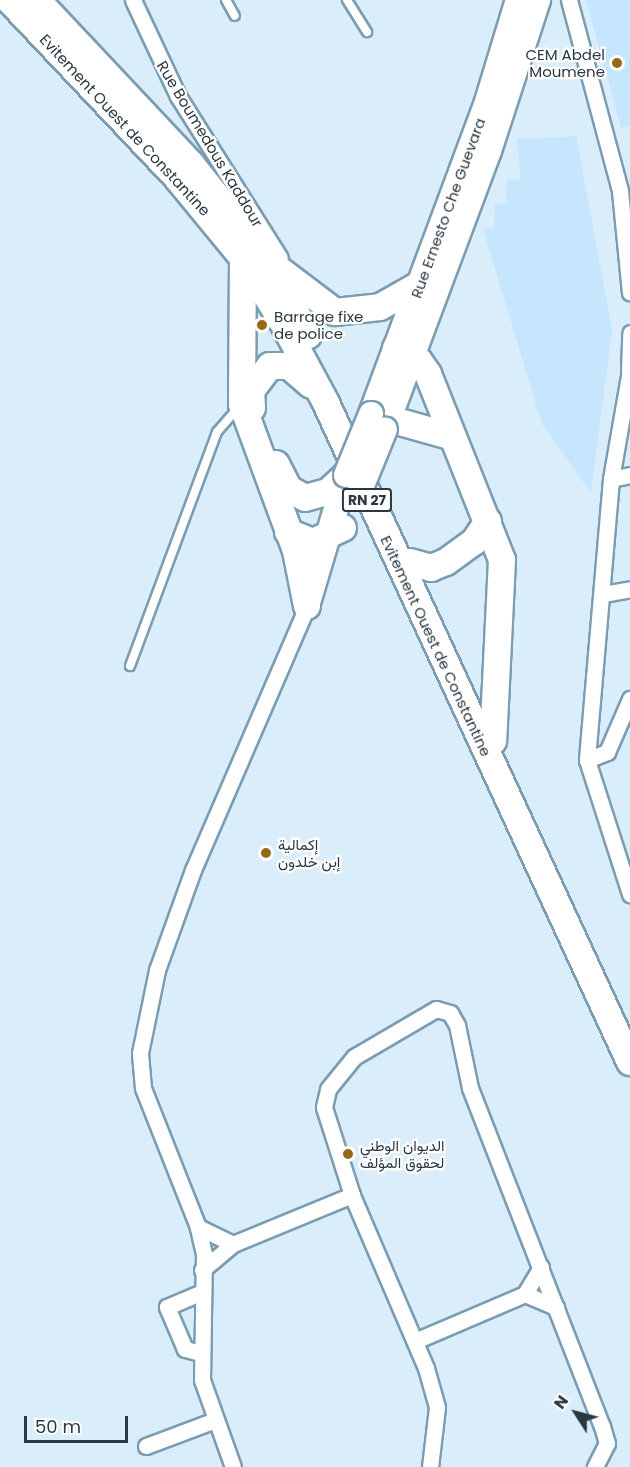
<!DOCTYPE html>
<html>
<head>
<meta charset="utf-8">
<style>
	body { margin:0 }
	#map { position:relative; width:630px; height:1467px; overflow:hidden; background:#d9edfb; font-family:Poppins,Vazirmatn,sans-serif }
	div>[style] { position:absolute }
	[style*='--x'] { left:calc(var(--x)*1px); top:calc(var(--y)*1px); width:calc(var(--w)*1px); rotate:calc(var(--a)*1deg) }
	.built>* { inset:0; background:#c5e6fc }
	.roads { filter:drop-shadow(2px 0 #7b9cb1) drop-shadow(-2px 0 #7b9cb1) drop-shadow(0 2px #7b9cb1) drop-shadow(0 -2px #7b9cb1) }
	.service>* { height:8px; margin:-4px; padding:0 4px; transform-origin:4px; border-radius:4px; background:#fff }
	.minor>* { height:15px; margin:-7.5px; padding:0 7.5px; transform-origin:7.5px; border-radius:7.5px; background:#fff }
	.primary>* { height:24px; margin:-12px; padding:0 12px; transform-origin:12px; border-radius:12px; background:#fff }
	.trunk>* { height:26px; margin:-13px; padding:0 13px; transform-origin:13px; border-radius:13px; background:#fff }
	.bridges { filter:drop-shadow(2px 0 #7b9cb1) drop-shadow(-2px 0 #7b9cb1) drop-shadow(0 2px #7b9cb1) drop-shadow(0 -2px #7b9cb1) }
	.primary-bridge>* { height:24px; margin:-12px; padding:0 12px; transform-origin:12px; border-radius:12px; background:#fff }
	.dots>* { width:16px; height:16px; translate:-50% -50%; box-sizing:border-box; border:3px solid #fff; border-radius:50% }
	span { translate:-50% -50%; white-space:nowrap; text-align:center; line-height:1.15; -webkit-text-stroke:4.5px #fff; paint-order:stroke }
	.shield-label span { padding:2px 4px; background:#fff; border:2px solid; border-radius:4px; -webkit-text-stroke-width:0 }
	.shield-label { font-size:14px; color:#2a3840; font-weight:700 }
	.poi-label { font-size:15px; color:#2a3840 }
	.right { translate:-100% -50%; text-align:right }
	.left { translate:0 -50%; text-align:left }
	.street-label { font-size:15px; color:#2a3840 }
	.north { position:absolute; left:546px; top:1383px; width:60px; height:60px; -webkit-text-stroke:4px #fff; paint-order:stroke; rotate:306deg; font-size:16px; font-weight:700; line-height:24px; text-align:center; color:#2a3840 }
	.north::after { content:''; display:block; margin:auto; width:21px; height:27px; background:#2a3840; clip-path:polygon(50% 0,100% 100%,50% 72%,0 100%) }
	.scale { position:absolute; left:24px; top:1416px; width:104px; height:27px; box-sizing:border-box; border:3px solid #2a3840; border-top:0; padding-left:8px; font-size:18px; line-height:21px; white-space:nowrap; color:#2a3840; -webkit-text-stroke:4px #fff; paint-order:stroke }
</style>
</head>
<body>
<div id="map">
	<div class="built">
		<div style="clip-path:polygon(586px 0,630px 0,630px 125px,621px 128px)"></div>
		<div style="clip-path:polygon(576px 136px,612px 329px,591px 493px,542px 424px,483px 229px,494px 228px,495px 204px,506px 203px,507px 179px,521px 180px,517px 139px)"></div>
	</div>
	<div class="roads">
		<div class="service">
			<div style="--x:226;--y:0;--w:18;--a:61"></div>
			<div style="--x:347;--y:0;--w:38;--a:58"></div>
			<div style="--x:130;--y:666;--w:250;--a:-69.6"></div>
			<div style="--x:217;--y:432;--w:33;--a:-49"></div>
		</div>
		<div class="minor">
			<div style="--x:133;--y:0;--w:106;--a:64.9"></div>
			<div style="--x:178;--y:96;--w:191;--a:57.8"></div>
			<div style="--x:569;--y:0;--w:198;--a:75"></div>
			<div style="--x:620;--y:191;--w:102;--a:84.4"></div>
			<div style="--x:630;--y:370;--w:111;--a:99.9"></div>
			<div style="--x:611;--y:479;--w:282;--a:94.9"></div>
			<div style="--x:587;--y:760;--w:141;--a:72.2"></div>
			<div style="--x:629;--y:371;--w:38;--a:-88"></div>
			<div style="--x:611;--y:479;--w:19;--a:-12"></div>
			<div style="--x:603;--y:594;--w:27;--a:-10"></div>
			<div style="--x:587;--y:760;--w:22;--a:-22"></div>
			<div style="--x:607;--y:752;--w:58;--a:-66.5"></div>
			<div style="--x:198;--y:1227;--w:39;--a:26"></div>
			<div style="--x:541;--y:1267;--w:31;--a:121"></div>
			<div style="--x:525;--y:1294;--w:34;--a:23"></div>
			<div style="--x:202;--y:1270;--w:40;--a:-40"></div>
			<div style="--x:233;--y:1244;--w:129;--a:-22.4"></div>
			<div style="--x:415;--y:1341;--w:120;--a:-23.1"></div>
			<div style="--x:200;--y:1353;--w:16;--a:-165"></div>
			<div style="--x:185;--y:1349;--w:46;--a:-113.2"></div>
			<div style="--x:167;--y:1307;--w:36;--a:-23"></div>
			<div style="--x:146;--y:1446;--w:74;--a:-20.6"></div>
			<div style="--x:233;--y:1467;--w:92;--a:-109.6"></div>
			<div style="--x:202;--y:1380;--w:126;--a:-89.1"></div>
			<div style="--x:204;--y:1254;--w:28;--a:-103"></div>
			<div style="--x:198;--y:1227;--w:149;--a:-111.6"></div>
			<div style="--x:143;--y:1088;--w:35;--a:-95"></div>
			<div style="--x:140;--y:1053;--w:85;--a:-78.4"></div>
			<div style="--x:157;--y:970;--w:106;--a:-70.2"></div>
			<div style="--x:193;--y:870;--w:288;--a:-66.6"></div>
			<div style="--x:430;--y:1467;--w:60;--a:-83.3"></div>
			<div style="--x:437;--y:1407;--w:41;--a:-105.8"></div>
			<div style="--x:426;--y:1368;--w:188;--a:-113.2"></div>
			<div style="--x:352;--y:1195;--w:92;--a:-107.7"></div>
			<div style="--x:324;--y:1107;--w:18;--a:-77"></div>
			<div style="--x:328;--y:1089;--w:41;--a:-50.9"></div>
			<div style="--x:354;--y:1057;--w:95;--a:-30.3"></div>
			<div style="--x:436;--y:1009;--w:15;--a:16"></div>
			<div style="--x:450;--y:1013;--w:14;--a:60"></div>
			<div style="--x:457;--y:1025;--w:64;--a:78.3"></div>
			<div style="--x:470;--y:1088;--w:363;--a:68.7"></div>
			<div style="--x:602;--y:1426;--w:18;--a:74"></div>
			<div style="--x:607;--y:1443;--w:27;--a:117"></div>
		</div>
		<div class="primary">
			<div style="--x:371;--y:414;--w:330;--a:-69.6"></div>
			<div style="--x:486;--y:105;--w:110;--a:-73.1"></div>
			<div style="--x:385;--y:429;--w:297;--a:-69.5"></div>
			<div style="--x:489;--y:151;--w:159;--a:-72"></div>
			<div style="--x:307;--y:606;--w:137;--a:-73.4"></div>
		</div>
		<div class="trunk">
			<div style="--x:9;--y:0;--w:246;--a:46.6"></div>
			<div style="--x:178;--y:179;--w:102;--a:50.6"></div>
			<div style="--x:243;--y:258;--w:74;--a:58.2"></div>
			<div style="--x:282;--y:321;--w:91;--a:61.7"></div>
			<div style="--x:325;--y:401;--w:728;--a:65.23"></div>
			<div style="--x:37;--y:0;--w:225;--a:46.8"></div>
			<div style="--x:191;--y:164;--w:120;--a:51.4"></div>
			<div style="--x:266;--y:258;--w:88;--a:61.4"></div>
			<div style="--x:243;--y:258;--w:146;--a:90.4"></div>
			<div style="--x:242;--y:404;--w:157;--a:69.8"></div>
			<div style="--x:296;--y:551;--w:56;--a:78.7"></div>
			<div style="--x:281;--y:271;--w:68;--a:37.2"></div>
			<div style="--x:335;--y:312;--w:45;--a:-6.3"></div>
			<div style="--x:380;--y:307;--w:45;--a:-29.4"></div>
			<div style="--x:396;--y:348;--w:26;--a:29"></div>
			<div style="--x:419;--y:361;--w:16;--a:55"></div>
			<div style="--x:428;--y:374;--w:200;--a:68.3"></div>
			<div style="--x:502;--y:560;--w:181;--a:92.8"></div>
			<div style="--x:252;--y:408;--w:17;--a:-93"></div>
			<div style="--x:251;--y:391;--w:31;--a:-53"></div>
			<div style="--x:270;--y:366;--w:19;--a:0"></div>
			<div style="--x:289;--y:366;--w:29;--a:41"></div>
			<div style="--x:389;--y:419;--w:63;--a:15.6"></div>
			<div style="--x:276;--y:464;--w:28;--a:63"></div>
			<div style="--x:289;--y:489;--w:18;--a:29"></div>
			<div style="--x:305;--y:498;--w:24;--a:-15"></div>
			<div style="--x:328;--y:492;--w:25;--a:-43"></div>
			<div style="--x:288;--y:532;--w:27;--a:22"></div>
			<div style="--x:313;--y:542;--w:33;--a:-25"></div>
			<div style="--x:410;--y:562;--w:22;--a:16"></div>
			<div style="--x:431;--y:568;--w:16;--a:-22"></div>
			<div style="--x:446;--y:562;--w:34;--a:-36"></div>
			<div style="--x:474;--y:542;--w:25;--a:-56"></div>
		</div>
	</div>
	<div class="bridges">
		<div class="primary-bridge">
			<div style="--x:346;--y:475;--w:66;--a:-67.7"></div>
			<div style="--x:357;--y:498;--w:74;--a:-67.9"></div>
		</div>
	</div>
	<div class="dots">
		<div style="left:617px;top:63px;background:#956a16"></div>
		<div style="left:262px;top:325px;background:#956a16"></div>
		<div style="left:266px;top:853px;background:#956a16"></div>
		<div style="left:348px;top:1154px;background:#956a16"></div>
	</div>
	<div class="shield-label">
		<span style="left:367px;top:500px">RN 27</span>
	</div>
	<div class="poi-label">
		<span class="right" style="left:605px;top:63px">CEM Abdel<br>Moumene</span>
		<span class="left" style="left:274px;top:325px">Barrage fixe<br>de police</span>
		<span class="left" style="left:278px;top:853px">إكمالية<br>إبن خلدون</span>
		<span class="left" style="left:360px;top:1154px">الديوان الوطني<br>لحقوق المؤلف</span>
	</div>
	<div class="street-label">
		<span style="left:125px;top:125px;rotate:47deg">Evitement Ouest de Constantine</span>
		<span style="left:210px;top:144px;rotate:59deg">Rue Boumedous Kaddour</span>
		<span style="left:448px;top:208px;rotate:-70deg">Rue Ernesto Che Guevara</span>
		<span style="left:436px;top:646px;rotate:65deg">Evitement Ouest de Constantine</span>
	</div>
	<div class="north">N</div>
	<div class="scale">50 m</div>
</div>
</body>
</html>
